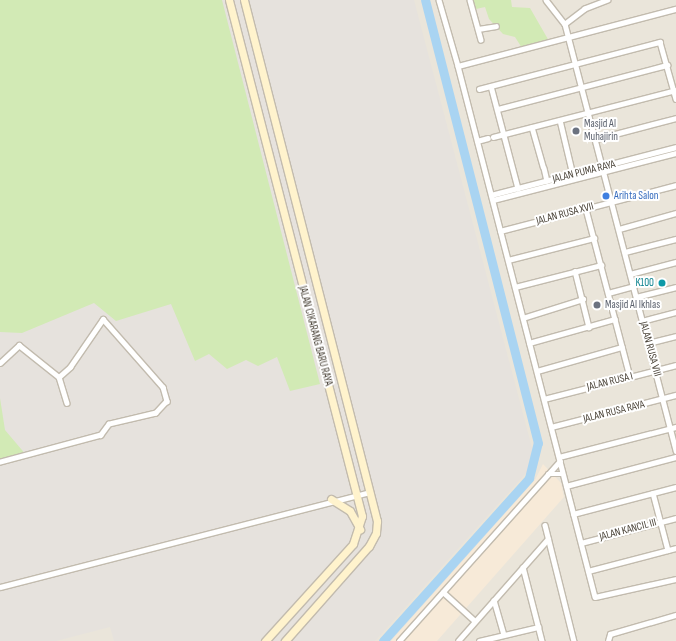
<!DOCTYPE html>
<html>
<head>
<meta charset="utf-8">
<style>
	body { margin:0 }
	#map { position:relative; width:676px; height:641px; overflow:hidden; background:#f6f3ec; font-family:"Sofia Sans Condensed",sans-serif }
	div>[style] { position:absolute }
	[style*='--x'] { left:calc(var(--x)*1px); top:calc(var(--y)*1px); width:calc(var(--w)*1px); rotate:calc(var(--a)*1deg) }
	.residential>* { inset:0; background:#eae5da; transform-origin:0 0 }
	.commercial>* { inset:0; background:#f7ead8 }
	.industrial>* { inset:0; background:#e6e2dd }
	.green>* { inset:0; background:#d2eab5 }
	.river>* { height:9px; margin:-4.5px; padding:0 4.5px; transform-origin:4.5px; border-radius:4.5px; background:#a9d4f2 }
	.roads { filter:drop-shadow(1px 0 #c2bbae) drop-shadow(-1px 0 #c2bbae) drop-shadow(0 1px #c2bbae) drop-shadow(0 -1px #c2bbae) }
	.street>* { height:4.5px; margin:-2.25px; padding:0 2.25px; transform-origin:2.25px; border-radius:2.25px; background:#fff }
	.secondary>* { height:7px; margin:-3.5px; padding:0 3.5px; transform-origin:3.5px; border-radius:3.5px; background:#fff3cd }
	.dots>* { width:11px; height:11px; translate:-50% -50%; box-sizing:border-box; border:2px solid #fff; border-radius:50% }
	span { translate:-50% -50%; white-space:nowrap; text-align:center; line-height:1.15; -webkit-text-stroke:4px #fff; paint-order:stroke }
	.worship-label { font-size:11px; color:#5b616d }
	.left { translate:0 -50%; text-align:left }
	.street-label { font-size:11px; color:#4b4439 }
	.shop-label { font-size:11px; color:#366cbe }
	.culture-label { font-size:11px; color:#0d838f }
	.right { translate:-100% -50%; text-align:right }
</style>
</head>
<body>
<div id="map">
	<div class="residential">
		<div style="left:0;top:0;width:676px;height:641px"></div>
	</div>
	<div class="commercial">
		<div style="clip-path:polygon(543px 464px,561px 483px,564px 497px,437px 641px,391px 641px,535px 480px)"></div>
	</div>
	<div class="industrial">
		<div style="clip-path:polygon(0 0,414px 0,533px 452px,527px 472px,375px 641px,114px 641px,110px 627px,56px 641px,0 641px)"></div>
	</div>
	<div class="green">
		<div style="clip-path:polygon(0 0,222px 0,320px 384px,290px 391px,277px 357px,258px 366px,246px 360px,227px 369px,209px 354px,195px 361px,171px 304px,116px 321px,94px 303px,22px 333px,0 332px)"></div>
		<div style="clip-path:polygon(473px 0,511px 0,512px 7px,530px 8px,549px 41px,522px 48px,515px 37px,503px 34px,489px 19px,485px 7px,476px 9px)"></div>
		<div style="clip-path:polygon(0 398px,5px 430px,27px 456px,0 463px)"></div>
	</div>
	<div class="river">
		<div style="--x:383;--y:641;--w:219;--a:-48.1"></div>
		<div style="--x:529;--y:478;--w:36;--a:-76"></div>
		<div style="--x:538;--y:443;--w:457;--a:-104.3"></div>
	</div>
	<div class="roads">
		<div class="street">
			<div style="--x:439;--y:0;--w:69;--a:73.9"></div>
			<div style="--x:458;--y:66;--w:225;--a:-14.7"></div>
			<div style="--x:470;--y:0;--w:41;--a:74.6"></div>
			<div style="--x:546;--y:0;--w:31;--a:52"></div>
			<div style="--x:608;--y:0;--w:25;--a:159"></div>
			<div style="--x:585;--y:9;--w:25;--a:143"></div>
			<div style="--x:565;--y:24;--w:441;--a:75.4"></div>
			<div style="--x:478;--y:29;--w:18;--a:-9"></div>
			<div style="--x:458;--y:66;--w:548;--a:75.53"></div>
			<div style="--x:595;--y:597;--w:83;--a:-12.5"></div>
			<div style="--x:491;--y:86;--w:106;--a:75.2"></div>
			<div style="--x:479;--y:89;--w:187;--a:-14.6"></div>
			<div style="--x:660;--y:42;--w:59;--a:74.3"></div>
			<div style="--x:498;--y:109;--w:175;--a:-14.6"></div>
			<div style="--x:560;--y:120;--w:57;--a:76.7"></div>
			<div style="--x:532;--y:127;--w:41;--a:74.2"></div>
			<div style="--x:493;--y:137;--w:189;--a:-14.4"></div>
			<div style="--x:596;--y:139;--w:83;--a:-14.7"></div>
			<div style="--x:477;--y:141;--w:11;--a:-15"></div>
			<div style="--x:544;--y:168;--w:13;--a:77"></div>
			<div style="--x:491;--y:195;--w:191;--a:-14.5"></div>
			<div style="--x:493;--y:200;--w:189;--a:-14.4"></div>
			<div style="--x:586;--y:209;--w:174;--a:75.3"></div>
			<div style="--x:619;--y:229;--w:59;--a:-15.7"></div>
			<div style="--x:500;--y:231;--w:182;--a:-14.6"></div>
			<div style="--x:625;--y:252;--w:53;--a:-14.3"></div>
			<div style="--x:508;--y:260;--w:89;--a:-14.3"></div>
			<div style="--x:575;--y:271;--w:58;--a:76"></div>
			<div style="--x:630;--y:274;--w:48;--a:-14.6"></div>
			<div style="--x:515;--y:287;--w:89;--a:-14.3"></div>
			<div style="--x:608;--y:293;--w:27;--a:-15"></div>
			<div style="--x:636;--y:297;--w:41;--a:-14"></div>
			<div style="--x:523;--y:318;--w:63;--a:-17.6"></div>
			<div style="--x:642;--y:321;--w:35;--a:-15"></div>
			<div style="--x:529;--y:343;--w:89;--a:-15.6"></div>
			<div style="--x:648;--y:343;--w:29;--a:-14"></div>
			<div style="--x:0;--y:363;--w:26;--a:-43"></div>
			<div style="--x:19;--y:345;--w:51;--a:38.7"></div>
			<div style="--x:59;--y:377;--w:15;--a:-42"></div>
			<div style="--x:70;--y:367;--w:58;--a:-55.5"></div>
			<div style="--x:103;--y:319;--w:91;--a:48.6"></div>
			<div style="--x:163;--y:387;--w:15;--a:74"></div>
			<div style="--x:167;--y:401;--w:16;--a:133"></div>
			<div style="--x:156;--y:413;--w:48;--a:166.8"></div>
			<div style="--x:109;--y:424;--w:14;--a:126"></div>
			<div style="--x:101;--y:435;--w:105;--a:165"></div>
			<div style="--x:537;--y:371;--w:88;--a:-15.8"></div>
			<div style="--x:59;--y:377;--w:27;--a:73"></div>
			<div style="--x:544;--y:399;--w:136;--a:-14.4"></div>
			<div style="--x:551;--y:427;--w:129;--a:-14.4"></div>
			<div style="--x:559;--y:457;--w:121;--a:-14.4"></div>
			<div style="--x:548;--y:474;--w:15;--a:0"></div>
			<div style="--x:566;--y:486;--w:114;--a:-14.8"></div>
			<div style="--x:653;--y:493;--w:59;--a:75.3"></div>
			<div style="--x:573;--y:514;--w:106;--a:-14.7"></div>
			<div style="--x:545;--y:525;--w:120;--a:76"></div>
			<div style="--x:581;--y:543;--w:98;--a:-14.7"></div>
			<div style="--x:523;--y:567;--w:76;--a:75.6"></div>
			<div style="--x:588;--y:571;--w:91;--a:-14.6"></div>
			<div style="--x:0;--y:587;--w:382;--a:-14.4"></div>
			<div style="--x:443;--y:592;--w:43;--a:42.2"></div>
			<div style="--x:494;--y:600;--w:36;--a:74"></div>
			<div style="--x:399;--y:641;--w:241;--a:-48.2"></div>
			<div style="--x:458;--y:641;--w:136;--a:-48.6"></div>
			<div style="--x:479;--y:641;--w:61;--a:-13.3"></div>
			<div style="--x:608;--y:641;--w:7;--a:-74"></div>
			<div style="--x:610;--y:634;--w:69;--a:-16.1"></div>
		</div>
		<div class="secondary">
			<div style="--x:229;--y:0;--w:533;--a:75.55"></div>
			<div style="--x:362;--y:516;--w:29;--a:108"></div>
			<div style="--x:353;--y:544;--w:131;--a:132.2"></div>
			<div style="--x:244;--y:0;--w:538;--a:75.68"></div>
			<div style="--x:377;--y:521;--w:12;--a:95"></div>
			<div style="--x:376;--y:533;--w:15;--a:118"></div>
			<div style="--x:369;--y:546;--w:127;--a:131.5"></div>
			<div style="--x:331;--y:499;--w:22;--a:32"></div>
			<div style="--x:350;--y:511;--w:21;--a:61"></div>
		</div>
	</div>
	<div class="dots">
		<div style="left:576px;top:131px;background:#6b7280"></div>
		<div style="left:606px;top:196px;background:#3f7fe0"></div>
		<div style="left:662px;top:283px;background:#0f9aa8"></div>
		<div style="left:597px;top:305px;background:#6b7280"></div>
	</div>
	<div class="worship-label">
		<span class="left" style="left:584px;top:131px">Masjid Al<br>Muhajirin</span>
		<span class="left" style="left:605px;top:305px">Masjid Al Ikhlas</span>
	</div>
	<div class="street-label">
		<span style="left:584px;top:172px;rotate:-14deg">JALAN PUMA RAYA</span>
		<span style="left:565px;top:214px;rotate:-15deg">JALAN RUSA XVII</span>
		<span style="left:315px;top:336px;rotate:75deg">JALAN CIKARANG BARU RAYA</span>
		<span style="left:650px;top:349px;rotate:75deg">JALAN RUSA VIII</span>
		<span style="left:610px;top:382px;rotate:-14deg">JALAN RUSA I</span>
		<span style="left:614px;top:412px;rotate:-14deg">JALAN RUSA RAYA</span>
		<span style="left:628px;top:530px;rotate:-15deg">JALAN KANCIL III</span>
	</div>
	<div class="shop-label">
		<span class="left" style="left:614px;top:196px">Arihta Salon</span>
	</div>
	<div class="culture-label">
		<span class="right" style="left:654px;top:283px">K100</span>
	</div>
</div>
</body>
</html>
